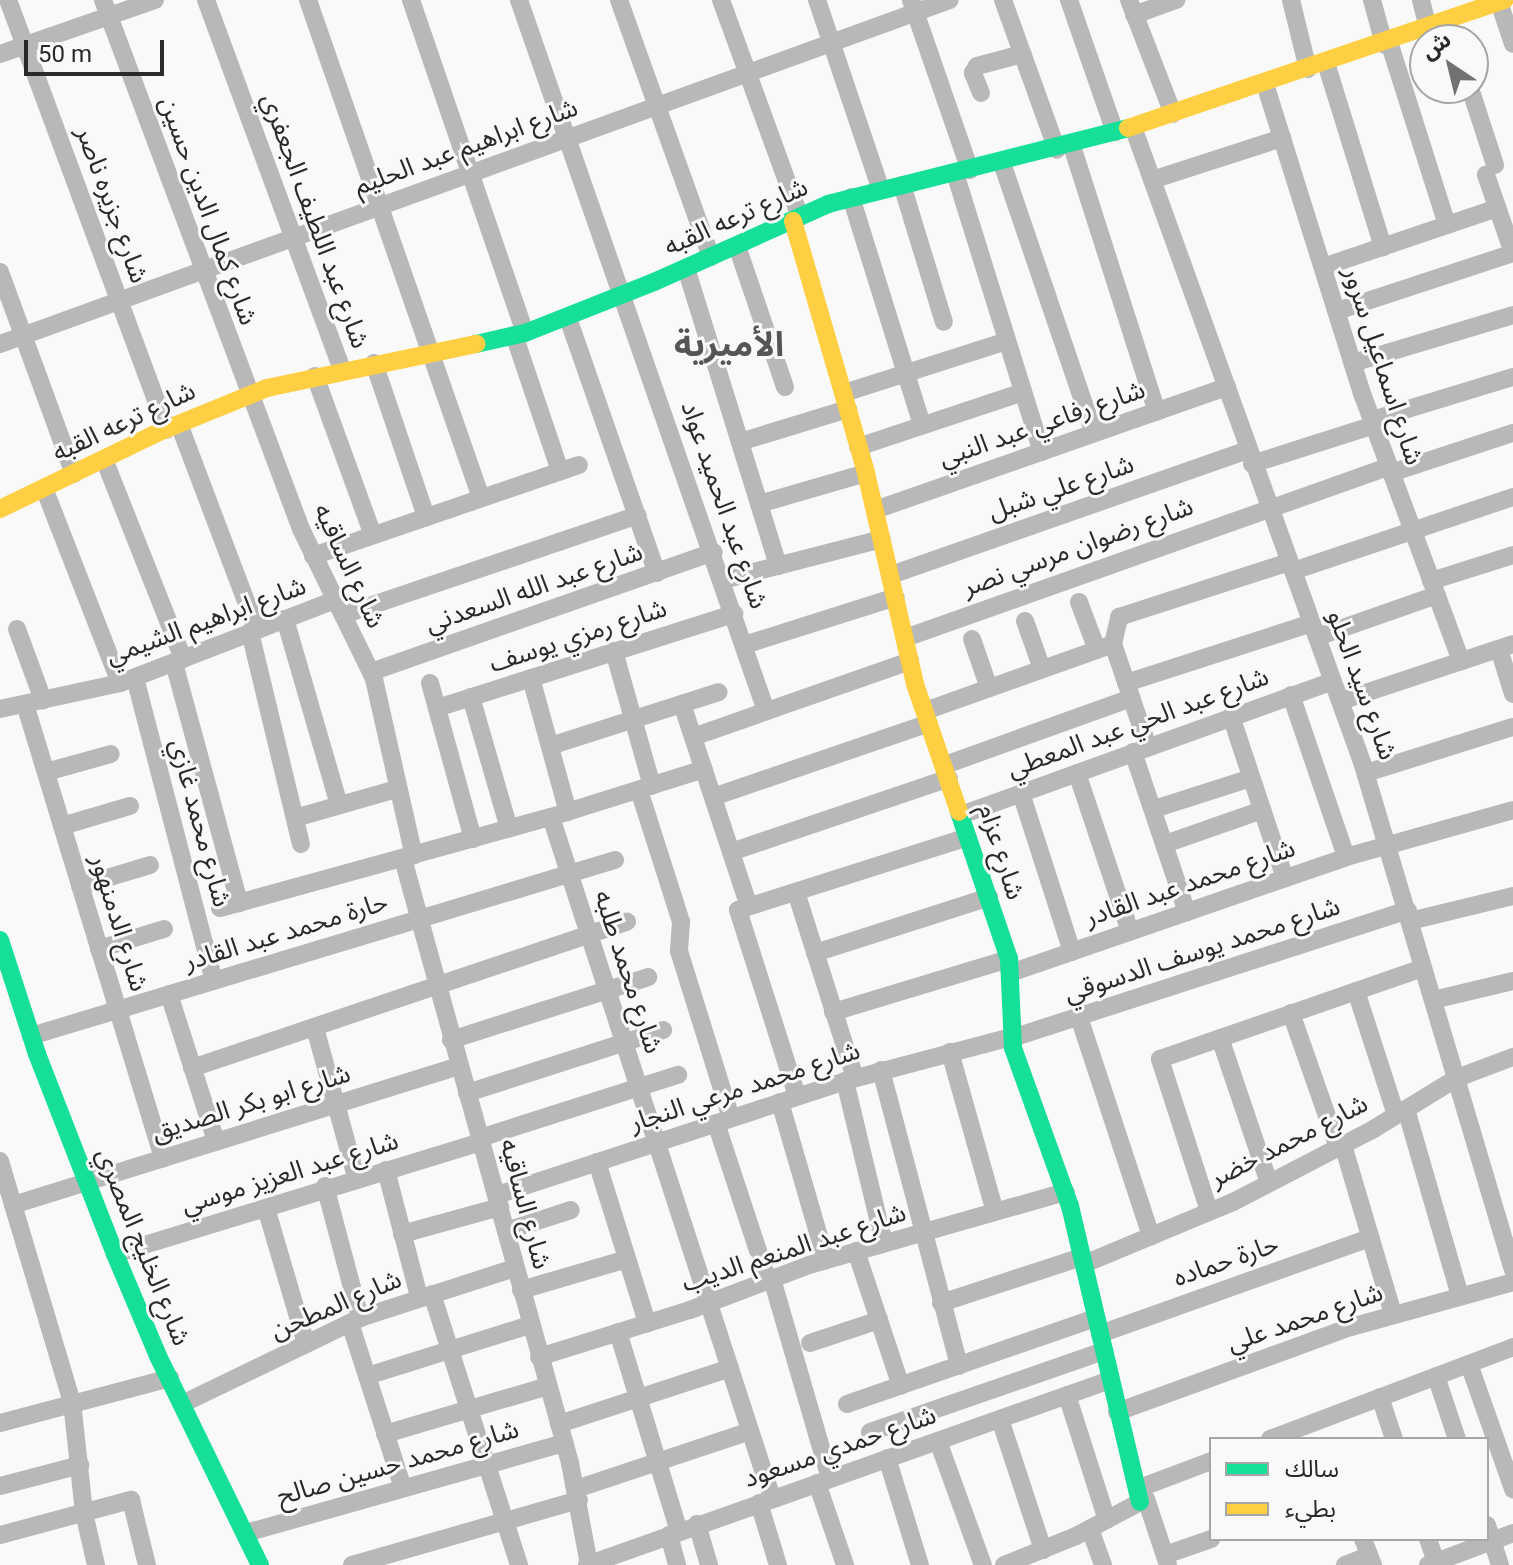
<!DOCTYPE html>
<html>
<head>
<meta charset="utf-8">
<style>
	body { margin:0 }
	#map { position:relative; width:1513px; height:1565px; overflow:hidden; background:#f9f9f9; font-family:Roboto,"Noto Sans Arabic",sans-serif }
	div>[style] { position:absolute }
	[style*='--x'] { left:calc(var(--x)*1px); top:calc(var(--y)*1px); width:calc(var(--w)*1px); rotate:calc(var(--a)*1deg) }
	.street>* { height:18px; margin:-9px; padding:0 9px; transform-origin:9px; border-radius:9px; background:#b8b8b8 }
	.fast>* { height:18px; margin:-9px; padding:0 9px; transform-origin:9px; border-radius:9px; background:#16e098 }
	.slow>* { height:18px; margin:-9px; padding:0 9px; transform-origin:9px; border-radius:9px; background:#ffcf43 }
	span { translate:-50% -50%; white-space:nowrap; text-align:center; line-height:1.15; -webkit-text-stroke:6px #f8f9fa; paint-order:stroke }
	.street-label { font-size:26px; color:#2a2a2a }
	.district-label { font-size:34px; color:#555556; font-weight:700 }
	.legend { position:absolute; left:1209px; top:1437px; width:280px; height:104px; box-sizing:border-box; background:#f8f9fa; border:2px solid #a6a6a7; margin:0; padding:10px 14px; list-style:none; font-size:24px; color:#2a2a2a }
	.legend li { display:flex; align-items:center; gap:16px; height:40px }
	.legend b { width:40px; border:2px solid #a6a6a7 }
	.north { position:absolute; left:1409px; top:24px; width:80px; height:80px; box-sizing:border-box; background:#f8f9fa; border:2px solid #a6a6a7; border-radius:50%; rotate:325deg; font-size:22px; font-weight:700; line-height:32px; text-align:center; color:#2a2a2a }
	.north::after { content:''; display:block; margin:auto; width:28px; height:36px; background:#727272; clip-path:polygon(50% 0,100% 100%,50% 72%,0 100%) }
	.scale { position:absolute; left:24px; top:40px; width:140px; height:36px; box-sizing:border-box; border:4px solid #2a2a2a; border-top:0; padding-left:10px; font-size:24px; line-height:28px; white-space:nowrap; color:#2a2a2a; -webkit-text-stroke:6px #f8f9fa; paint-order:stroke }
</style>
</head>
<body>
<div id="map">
	<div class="street">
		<div style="--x:8;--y:0;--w:458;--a:69.7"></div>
		<div style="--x:103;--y:0;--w:565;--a:69.48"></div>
		<div style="--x:301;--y:529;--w:167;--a:64"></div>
		<div style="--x:374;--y:679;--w:181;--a:77.3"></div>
		<div style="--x:206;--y:0;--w:393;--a:69.8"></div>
		<div style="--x:308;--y:0;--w:527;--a:70.84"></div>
		<div style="--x:411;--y:0;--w:352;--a:71.1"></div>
		<div style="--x:519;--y:0;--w:753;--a:70.84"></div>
		<div style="--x:619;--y:0;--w:273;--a:70.3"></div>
		<div style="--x:721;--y:0;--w:231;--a:70"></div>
		<div style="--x:817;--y:0;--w:200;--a:71.4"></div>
		<div style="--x:911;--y:0;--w:180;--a:70.9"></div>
		<div style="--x:1003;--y:0;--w:159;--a:70.2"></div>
		<div style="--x:1069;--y:0;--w:140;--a:70.8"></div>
		<div style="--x:1129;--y:0;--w:122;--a:68.9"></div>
		<div style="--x:1291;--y:0;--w:71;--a:76.2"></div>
		<div style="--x:1372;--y:0;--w:46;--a:74.7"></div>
		<div style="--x:1421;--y:0;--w:29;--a:76"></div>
		<div style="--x:1499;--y:2;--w:44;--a:71.6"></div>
		<div style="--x:1134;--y:15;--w:45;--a:-19.7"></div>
		<div style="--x:1447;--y:21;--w:20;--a:72"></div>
		<div style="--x:1389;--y:42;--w:192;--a:72.4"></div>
		<div style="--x:0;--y:54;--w:164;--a:-19.2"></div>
		<div style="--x:1326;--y:63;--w:193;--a:72.8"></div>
		<div style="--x:1265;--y:84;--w:327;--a:72.6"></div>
		<div style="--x:1363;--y:396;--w:283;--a:69.7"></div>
		<div style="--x:1470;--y:88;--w:81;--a:72"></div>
		<div style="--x:981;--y:93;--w:22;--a:-112"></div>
		<div style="--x:973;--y:73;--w:8;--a:-60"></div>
		<div style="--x:977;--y:66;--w:47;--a:-14.9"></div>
		<div style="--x:1133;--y:127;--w:675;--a:70.17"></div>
		<div style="--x:1362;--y:762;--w:530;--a:73.45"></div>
		<div style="--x:1072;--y:146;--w:279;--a:72.3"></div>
		<div style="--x:1002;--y:163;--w:285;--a:71.2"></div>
		<div style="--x:955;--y:173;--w:292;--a:72.7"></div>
		<div style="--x:1152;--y:180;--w:137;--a:-17.9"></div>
		<div style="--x:902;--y:185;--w:143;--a:73"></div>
		<div style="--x:851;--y:197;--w:239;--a:72.7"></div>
		<div style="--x:737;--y:246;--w:149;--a:71.2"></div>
		<div style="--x:1323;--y:267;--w:184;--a:-18.7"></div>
		<div style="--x:686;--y:268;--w:312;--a:72.8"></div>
		<div style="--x:0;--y:272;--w:215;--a:69.9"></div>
		<div style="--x:1337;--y:311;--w:185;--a:-18.2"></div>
		<div style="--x:1513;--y:253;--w:83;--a:-109.1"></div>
		<div style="--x:568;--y:318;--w:270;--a:70.8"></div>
		<div style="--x:514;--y:335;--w:144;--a:71.3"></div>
		<div style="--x:0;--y:344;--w:1010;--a:-19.91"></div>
		<div style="--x:374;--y:363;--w:163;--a:71.3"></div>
		<div style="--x:1353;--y:363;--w:167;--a:-16.7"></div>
		<div style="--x:315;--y:376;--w:169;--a:70"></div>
		<div style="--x:844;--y:393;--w:171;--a:-17.7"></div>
		<div style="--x:1372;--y:420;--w:147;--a:-17"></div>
		<div style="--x:179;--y:424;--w:220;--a:69.3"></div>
		<div style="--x:740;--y:442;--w:113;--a:-17"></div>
		<div style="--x:858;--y:447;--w:174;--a:-18.4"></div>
		<div style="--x:104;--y:459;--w:215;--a:68.4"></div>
		<div style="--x:1252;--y:464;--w:128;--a:-17.7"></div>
		<div style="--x:1391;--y:473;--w:128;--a:-18.2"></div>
		<div style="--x:44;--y:488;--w:209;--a:68.7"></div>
		<div style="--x:759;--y:504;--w:111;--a:-16.2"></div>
		<div style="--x:875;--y:510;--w:373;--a:-19.3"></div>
		<div style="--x:313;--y:556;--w:281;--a:-18.9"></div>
		<div style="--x:1293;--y:571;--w:232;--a:-18.6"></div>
		<div style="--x:891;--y:575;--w:378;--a:-19.3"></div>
		<div style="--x:723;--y:580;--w:164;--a:-14.5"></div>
		<div style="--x:1431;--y:581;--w:86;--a:-17.6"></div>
		<div style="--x:1079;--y:602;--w:51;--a:69.4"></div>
		<div style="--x:343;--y:615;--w:311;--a:-18.7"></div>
		<div style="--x:285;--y:619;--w:194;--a:73.8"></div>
		<div style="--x:1025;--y:621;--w:51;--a:70.5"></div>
		<div style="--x:17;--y:629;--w:76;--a:69.9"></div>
		<div style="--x:250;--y:632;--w:218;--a:76.5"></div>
		<div style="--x:1317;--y:637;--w:127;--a:-19.3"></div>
		<div style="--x:905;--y:638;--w:512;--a:-19.5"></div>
		<div style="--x:972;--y:639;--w:52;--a:70.9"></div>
		<div style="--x:1113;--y:644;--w:28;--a:-77"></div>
		<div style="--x:1119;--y:617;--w:179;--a:-17.9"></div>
		<div style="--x:1113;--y:644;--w:109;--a:71.2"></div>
		<div style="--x:744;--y:645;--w:159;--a:-17.5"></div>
		<div style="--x:1499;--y:649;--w:47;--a:72.7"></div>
		<div style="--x:614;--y:651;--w:140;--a:74.3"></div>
		<div style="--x:174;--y:663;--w:249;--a:74.8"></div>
		<div style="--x:371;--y:672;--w:363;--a:-19.3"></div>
		<div style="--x:135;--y:678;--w:313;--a:75.4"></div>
		<div style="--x:531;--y:678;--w:139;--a:74.6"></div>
		<div style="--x:430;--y:683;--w:162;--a:74.6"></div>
		<div style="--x:1126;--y:683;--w:195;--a:-17.9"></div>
		<div style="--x:1291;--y:695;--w:171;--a:71.2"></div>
		<div style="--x:471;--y:697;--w:137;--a:73.9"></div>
		<div style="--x:1341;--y:701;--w:181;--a:-18.3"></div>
		<div style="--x:25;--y:704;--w:475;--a:73.1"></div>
		<div style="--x:682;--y:704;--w:213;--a:71.7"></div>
		<div style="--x:437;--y:708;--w:312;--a:-17.6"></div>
		<div style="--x:0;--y:709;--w:123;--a:-12.2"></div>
		<div style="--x:120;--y:683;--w:230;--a:-21.1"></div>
		<div style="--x:925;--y:711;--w:200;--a:-19.6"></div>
		<div style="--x:1231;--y:716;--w:171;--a:71.6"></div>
		<div style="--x:693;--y:737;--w:230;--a:-19.3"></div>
		<div style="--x:550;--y:746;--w:177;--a:-17.7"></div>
		<div style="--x:1133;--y:752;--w:169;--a:71.4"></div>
		<div style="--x:945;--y:765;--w:198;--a:-19.8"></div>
		<div style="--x:46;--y:772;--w:67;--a:-15.5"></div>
		<div style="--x:1077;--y:773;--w:167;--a:71.5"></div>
		<div style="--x:1366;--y:773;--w:154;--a:-17.4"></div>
		<div style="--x:639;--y:790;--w:139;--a:72.3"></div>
		<div style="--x:681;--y:922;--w:29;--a:94"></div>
		<div style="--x:679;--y:951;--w:175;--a:72.7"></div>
		<div style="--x:1021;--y:793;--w:167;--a:72.2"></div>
		<div style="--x:713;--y:797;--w:228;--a:-18.9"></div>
		<div style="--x:1154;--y:809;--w:102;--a:-17.7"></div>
		<div style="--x:961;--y:815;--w:395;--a:-19.8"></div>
		<div style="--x:551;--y:817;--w:716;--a:72.02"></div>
		<div style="--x:295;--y:818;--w:106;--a:-15.9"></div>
		<div style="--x:62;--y:826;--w:71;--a:-16.4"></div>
		<div style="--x:1165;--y:844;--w:103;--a:-19.3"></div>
		<div style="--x:731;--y:852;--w:230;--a:-18.7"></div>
		<div style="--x:403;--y:859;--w:627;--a:74.54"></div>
		<div style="--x:570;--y:1463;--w:104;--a:79.4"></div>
		<div style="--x:80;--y:886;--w:73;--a:-16.7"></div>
		<div style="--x:796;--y:892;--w:195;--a:72.4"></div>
		<div style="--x:220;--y:908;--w:343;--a:-15.4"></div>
		<div style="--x:551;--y:817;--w:160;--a:-17.4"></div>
		<div style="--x:1410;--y:921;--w:106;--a:-13.6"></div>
		<div style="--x:99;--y:949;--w:68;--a:-17.1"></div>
		<div style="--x:815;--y:953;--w:183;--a:-17.8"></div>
		<div style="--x:1010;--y:973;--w:355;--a:-19"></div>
		<div style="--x:1346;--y:857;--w:173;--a:-15.7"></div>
		<div style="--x:1356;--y:991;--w:130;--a:72.1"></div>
		<div style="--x:169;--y:994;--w:154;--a:72.3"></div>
		<div style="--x:1433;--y:1000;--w:82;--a:-13.4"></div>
		<div style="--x:833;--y:1012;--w:184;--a:-16.8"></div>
		<div style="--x:1291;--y:1013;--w:142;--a:70.7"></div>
		<div style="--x:1079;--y:1017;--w:231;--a:71.8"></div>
		<div style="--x:315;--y:1028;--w:155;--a:74.6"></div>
		<div style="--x:31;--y:1036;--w:610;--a:-16.77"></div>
		<div style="--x:1012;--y:1038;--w:416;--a:-17.9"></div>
		<div style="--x:1220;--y:1038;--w:153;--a:71.3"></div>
		<div style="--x:451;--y:1040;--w:207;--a:-17.7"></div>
		<div style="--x:950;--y:1052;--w:166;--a:74.3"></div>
		<div style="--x:192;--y:1068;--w:459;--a:-18.6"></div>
		<div style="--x:881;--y:1070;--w:306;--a:75.2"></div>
		<div style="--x:845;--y:1081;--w:167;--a:76.5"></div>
		<div style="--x:467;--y:1093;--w:206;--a:-17.8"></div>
		<div style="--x:797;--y:1096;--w:195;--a:-107.6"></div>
		<div style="--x:738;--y:910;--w:241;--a:-17.6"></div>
		<div style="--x:780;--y:1102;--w:165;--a:73.8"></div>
		<div style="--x:1406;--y:1109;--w:195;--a:73.9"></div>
		<div style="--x:716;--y:1123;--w:166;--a:71.8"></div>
		<div style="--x:480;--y:1138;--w:208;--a:-17.7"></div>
		<div style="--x:1343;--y:1145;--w:176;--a:73.5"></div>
		<div style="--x:0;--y:1161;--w:252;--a:73.4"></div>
		<div style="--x:72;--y:1402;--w:112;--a:83.8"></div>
		<div style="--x:84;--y:1513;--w:53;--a:77"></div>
		<div style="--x:597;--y:1162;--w:169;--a:72.7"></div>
		<div style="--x:386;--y:1170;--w:131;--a:75.4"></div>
		<div style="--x:325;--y:1186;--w:137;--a:75.1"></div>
		<div style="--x:497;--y:1195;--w:366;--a:-18.1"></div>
		<div style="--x:845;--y:1081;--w:173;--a:-14.8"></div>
		<div style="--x:13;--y:1205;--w:466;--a:-17.3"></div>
		<div style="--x:266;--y:1208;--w:142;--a:73.6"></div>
		<div style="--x:1209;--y:1211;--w:160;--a:-107.9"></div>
		<div style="--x:1160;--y:1059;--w:278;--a:-19.1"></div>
		<div style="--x:506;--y:1231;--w:68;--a:-17.9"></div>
		<div style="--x:402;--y:1234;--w:102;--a:-15.4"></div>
		<div style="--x:856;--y:1251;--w:142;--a:71.6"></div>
		<div style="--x:115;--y:1254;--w:384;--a:-17"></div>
		<div style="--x:1084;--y:1264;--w:161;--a:-22.6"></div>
		<div style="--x:1233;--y:1202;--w:157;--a:-27.4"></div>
		<div style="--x:1372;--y:1130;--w:100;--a:-31.5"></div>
		<div style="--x:1457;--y:1078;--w:60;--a:-20.6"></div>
		<div style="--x:772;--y:1279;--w:207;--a:73.8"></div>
		<div style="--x:521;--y:1290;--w:110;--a:-16.3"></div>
		<div style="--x:432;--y:1294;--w:285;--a:72.2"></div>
		<div style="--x:941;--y:1303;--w:148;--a:-18.1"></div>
		<div style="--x:350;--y:1323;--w:173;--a:72.2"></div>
		<div style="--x:618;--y:1332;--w:208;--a:73"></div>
		<div style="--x:1100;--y:1334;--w:287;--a:-19.6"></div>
		<div style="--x:810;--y:1343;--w:73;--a:-18.4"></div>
		<div style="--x:539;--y:1357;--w:158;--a:-17.3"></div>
		<div style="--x:690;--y:1310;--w:127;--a:-20.7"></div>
		<div style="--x:809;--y:1265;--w:267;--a:-15.9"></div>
		<div style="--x:1469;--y:1364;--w:133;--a:70.6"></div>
		<div style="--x:367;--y:1376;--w:171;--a:-17.4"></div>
		<div style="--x:1436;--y:1376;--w:66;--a:71.6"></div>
		<div style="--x:1067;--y:1395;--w:131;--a:72.3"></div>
		<div style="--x:1380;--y:1397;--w:44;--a:71.6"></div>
		<div style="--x:182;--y:1404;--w:198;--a:-25.8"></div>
		<div style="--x:360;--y:1318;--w:163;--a:-17.9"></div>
		<div style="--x:847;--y:1404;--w:263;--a:-19.1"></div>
		<div style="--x:1117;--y:1412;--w:249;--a:-20"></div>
		<div style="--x:1351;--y:1327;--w:168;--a:-15.5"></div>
		<div style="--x:1000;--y:1419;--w:138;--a:71.8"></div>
		<div style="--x:0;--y:1423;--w:176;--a:-14.8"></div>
		<div style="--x:559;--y:1424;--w:180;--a:-18.1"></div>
		<div style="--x:870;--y:1432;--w:248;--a:-19.1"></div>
		<div style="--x:385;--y:1434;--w:170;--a:-16.4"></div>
		<div style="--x:1270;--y:1439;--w:260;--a:-20.7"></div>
		<div style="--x:938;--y:1441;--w:132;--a:70.1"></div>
		<div style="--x:887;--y:1458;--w:112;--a:72.9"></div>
		<div style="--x:817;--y:1483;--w:87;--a:71.1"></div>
		<div style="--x:0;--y:1486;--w:83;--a:-14.7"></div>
		<div style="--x:576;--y:1489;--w:183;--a:-18.4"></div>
		<div style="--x:1137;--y:1489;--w:79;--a:-20.7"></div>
		<div style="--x:759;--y:1503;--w:65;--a:73"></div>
		<div style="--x:697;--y:1524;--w:43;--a:73.7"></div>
		<div style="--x:1487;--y:1525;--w:42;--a:72"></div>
		<div style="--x:1090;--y:1529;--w:38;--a:70"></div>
		<div style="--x:246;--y:1533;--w:331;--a:-15.8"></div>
		<div style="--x:0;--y:1535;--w:136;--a:-15"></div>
		<div style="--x:131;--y:1500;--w:67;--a:76.2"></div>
		<div style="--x:669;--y:1535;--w:31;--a:75"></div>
		<div style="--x:1363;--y:1539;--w:28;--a:69"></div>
		<div style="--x:1428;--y:1539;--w:24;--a:71"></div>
		<div style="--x:1165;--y:1555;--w:49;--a:-19.2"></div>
		<div style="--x:352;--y:1565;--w:236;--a:-16"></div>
		<div style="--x:587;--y:1565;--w:555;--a:-19.48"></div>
		<div style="--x:1004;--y:1565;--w:78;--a:-21.9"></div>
		<div style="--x:1076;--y:1536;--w:79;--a:-27.9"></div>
		<div style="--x:1146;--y:1499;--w:70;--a:71.6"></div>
		<div style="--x:1345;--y:1565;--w:26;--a:-21"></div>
		<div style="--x:1428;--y:1565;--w:91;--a:-20.6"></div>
	</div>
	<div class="fast">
		<div style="--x:476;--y:344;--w:50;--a:-12.7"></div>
		<div style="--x:525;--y:333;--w:139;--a:-21.6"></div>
		<div style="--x:654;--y:282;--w:191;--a:-24.1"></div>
		<div style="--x:828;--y:204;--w:309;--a:-14.2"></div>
		<div style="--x:959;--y:812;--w:155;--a:71.2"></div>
		<div style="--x:1009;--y:959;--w:89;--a:87.4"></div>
		<div style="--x:1013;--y:1048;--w:168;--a:70.2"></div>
		<div style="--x:1070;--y:1206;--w:304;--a:76.7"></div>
		<div style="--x:0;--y:940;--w:120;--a:72"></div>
		<div style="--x:37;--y:1054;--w:215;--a:68.7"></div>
		<div style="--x:115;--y:1254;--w:111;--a:67.1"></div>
		<div style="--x:158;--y:1356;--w:233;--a:64"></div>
	</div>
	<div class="slow">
		<div style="--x:1128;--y:128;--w:398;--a:-18.8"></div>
		<div style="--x:793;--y:221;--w:262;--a:73.8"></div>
		<div style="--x:866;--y:473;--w:217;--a:76.9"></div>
		<div style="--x:915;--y:684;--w:135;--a:71"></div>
		<div style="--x:0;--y:509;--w:177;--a:-25.8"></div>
		<div style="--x:159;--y:432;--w:117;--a:-22.2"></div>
		<div style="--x:267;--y:388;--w:214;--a:-11.9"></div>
	</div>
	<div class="street-label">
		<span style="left:466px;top:147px;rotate:-20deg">شارع ابراهيم عبد الحليم</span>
		<span style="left:112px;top:205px;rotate:70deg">شارع جزيره ناصر</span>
		<span style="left:208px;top:211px;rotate:70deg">شارع كمال الدين حسين</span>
		<span style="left:736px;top:217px;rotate:-24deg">شارع ترعه القبه</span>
		<span style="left:315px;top:221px;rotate:70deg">شارع عبد اللطيف الجعفري</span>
		<span style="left:1383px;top:366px;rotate:72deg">شارع اسماعيل سرور</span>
		<span style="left:124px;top:422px;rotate:-25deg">شارع ترعه القبه</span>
		<span style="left:1042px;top:424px;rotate:-19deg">شارع رفاعي عبد النبي</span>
		<span style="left:1061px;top:488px;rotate:-19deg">شارع علي شبل</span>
		<span style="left:724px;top:505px;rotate:71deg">شارع عبد الحميد عواد</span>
		<span style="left:1078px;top:547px;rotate:-20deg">شارع رضوان مرسي نصر</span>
		<span style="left:349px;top:566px;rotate:65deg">شارع الساقيه</span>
		<span style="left:534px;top:588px;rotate:-19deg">شارع عبد الله السعدني</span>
		<span style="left:206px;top:621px;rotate:-20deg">شارع ابراهيم الشيمي</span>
		<span style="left:578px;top:636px;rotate:-18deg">شارع رمزي يوسف</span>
		<span style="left:1362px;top:685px;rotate:70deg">شارع سيد الحلو</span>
		<span style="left:1138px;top:723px;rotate:-20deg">شارع عبد الحي عبد المعطي</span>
		<span style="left:200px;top:823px;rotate:75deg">شارع محمد غازي</span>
		<span style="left:1001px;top:852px;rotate:72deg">شارع عزام</span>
		<span style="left:1190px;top:883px;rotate:-19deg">شارع محمد عبد القادر</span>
		<span style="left:119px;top:923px;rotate:73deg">شارع الدمنهور</span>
		<span style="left:286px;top:932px;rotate:-17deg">حارة محمد عبد القادر</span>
		<span style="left:1202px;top:950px;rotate:-18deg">شارع محمد يوسف الدسوقي</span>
		<span style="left:628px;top:972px;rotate:72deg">شارع محمد طلبه</span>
		<span style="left:745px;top:1087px;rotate:-18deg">شارع محمد مرعي النجار</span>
		<span style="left:251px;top:1103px;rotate:-17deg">شارع ابو بكر الصديق</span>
		<span style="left:1289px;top:1141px;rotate:-27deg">شارع محمد خضر</span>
		<span style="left:290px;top:1173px;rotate:-17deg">شارع عبد العزيز موسي</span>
		<span style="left:525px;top:1204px;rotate:75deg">شارع الساقيه</span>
		<span style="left:143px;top:1247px;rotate:68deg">شارع الخليج المصري</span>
		<span style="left:794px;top:1248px;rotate:-18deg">شارع عبد المنعم الديب</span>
		<span style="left:1226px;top:1261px;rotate:-19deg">حارة حماده</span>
		<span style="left:336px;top:1305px;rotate:-23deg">شارع المطحن</span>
		<span style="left:1305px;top:1318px;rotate:-19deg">شارع محمد علي</span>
		<span style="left:840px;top:1447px;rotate:-19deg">شارع حمدي مسعود</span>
		<span style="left:398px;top:1463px;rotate:-16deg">شارع محمد حسين صالح</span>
	</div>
	<div class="district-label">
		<span style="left:729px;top:345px">الأميرية</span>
	</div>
	<ul class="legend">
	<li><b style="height:10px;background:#16e098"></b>سالك</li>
	<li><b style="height:10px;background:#ffcf43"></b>بطيء</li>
	</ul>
	<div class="north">ش</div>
	<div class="scale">50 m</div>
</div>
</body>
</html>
